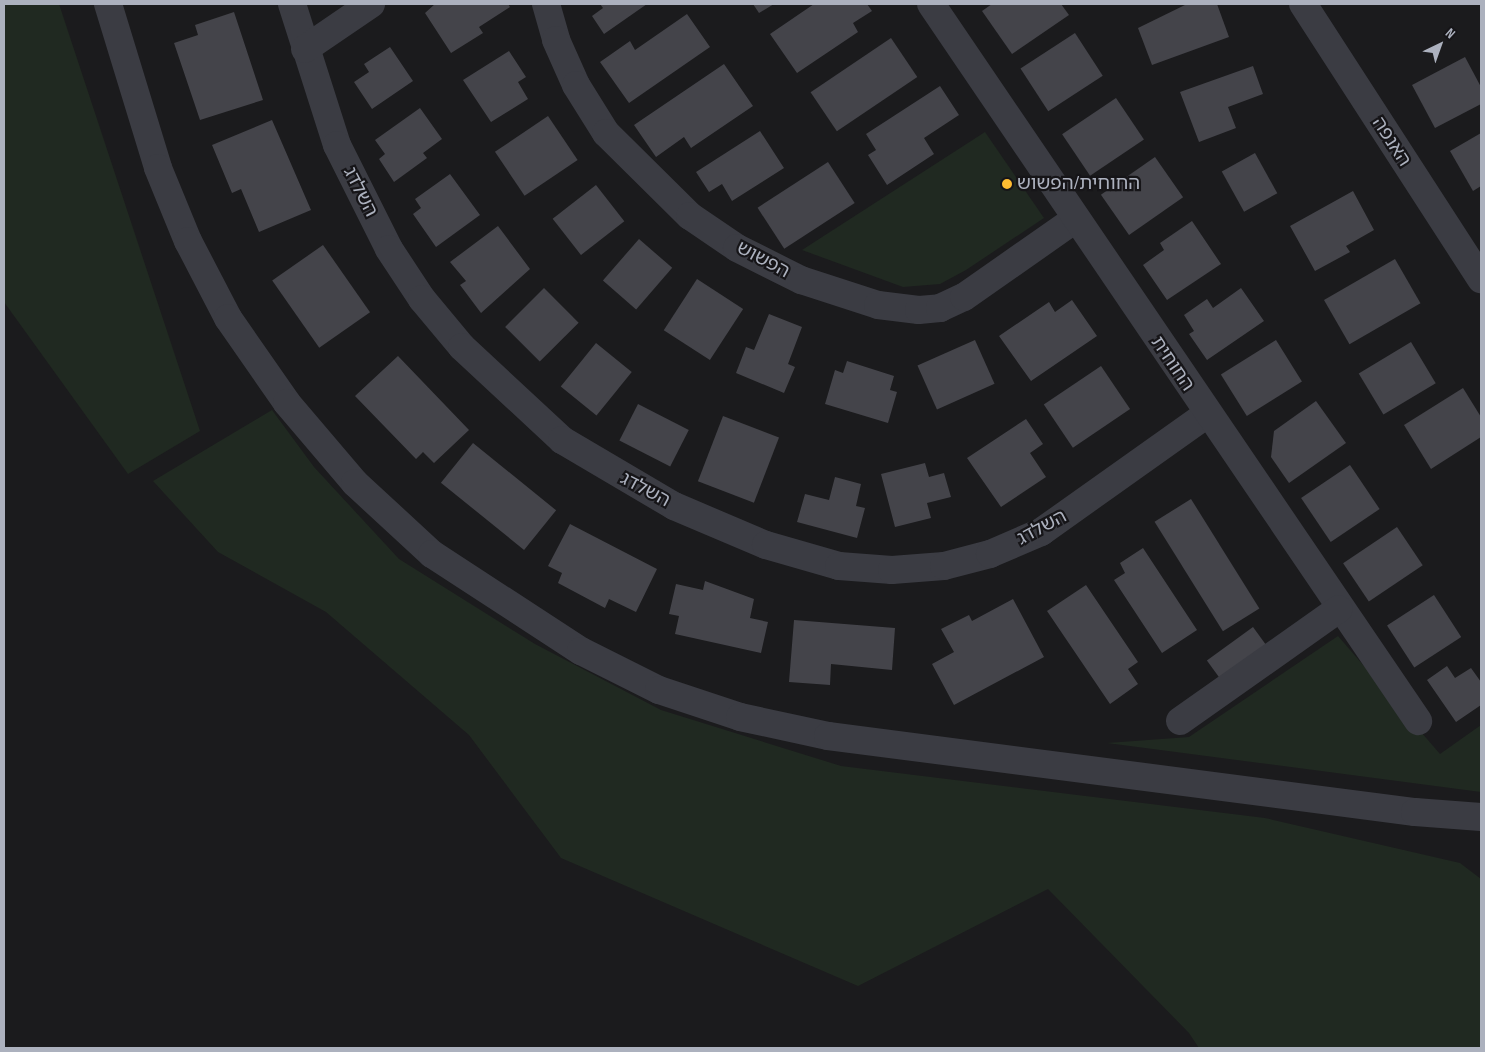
<!DOCTYPE html>
<html>
<head>
<meta charset="utf-8">
<style>
	body { margin:0 }
	#map { position:relative; width:1485px; height:1052px; overflow:hidden; background:#1b1b1d; font-family:"Sofia Sans Condensed","Noto Sans Hebrew",sans-serif }
	div>[style] { position:absolute }
	[style*='--x'] { left:calc(var(--x)*1px); top:calc(var(--y)*1px); width:calc(var(--w)*1px); rotate:calc(var(--a)*1deg) }
	.green>* { inset:0; background:#202921 }
	.building>* { inset:0; background:#44444a; transform-origin:0 0 }
	.minor>* { height:28px; margin:-14px; padding:0 14px; transform-origin:14px; border-radius:14px; background:#3b3c43 }
	.dots>* { width:14px; height:14px; translate:-50% -50%; box-sizing:border-box; border:2px solid #161518; border-radius:50% }
	span { translate:-50% -50%; white-space:nowrap; text-align:center; line-height:1.15; -webkit-text-stroke:4.5px #161518; paint-order:stroke }
	.street-label { font-size:19px; color:#acb1be }
	.poi-label { font-size:19px; color:#acb1be }
	.left { translate:0 -50%; text-align:left }
	.frame { position:absolute; inset:0; border:5px solid #acb1be; pointer-events:none }
	.north { position:absolute; left:1415px; top:20px; width:50px; height:50px; -webkit-text-stroke:4px #161518; paint-order:stroke; rotate:42deg; font-size:14px; font-weight:700; line-height:20px; text-align:center; color:#acb1be }
	.north::after { content:''; display:block; margin:auto; width:18px; height:22px; background:#acb1be; clip-path:polygon(50% 0,100% 100%,50% 72%,0 100%) }
</style>
</head>
<body>
<div id="map">
	<div class="green">
		<div style="clip-path:polygon(4px 4px,59px 4px,200px 431px,128px 474px,4px 302px)"></div>
		<div style="clip-path:polygon(985px 132px,1044px 218px,966px 270px,940px 284px,903px 287px,802px 250px)"></div>
		<div style="clip-path:polygon(272px 410px,314px 467px,399px 559px,535px 644px,661px 710px,841px 766px,1265px 818px,1460px 863px,1481px 879px,1481px 1048px,1199px 1048px,1189px 1033px,1048px 889px,858px 986px,561px 858px,469px 735px,326px 612px,218px 552px,153px 481px)"></div>
		<div style="clip-path:polygon(1338px 636px,1440px 754px,1481px 725px,1481px 792px,1107px 743px,1189px 737px)"></div>
	</div>
	<div class="building">
		<div style="clip-path:polygon(435px 4px,508px 4px,510px 7px,479px 27px,483px 33px,451px 53px,425px 13px)"></div>
		<div style="clip-path:polygon(600px 4px,647px 4px,604px 34px,592px 16px,603px 8px)"></div>
		<div style="clip-path:polygon(753px 4px,774px 4px,759px 13px)"></div>
		<div style="clip-path:polygon(814px 4px,867px 4px,872px 11px,853px 23px,858px 32px,797px 73px,770px 34px)"></div>
		<div style="clip-path:polygon(992px 4px,1061px 4px,1069px 15px,1012px 54px,982px 11px)"></div>
		<div style="clip-path:polygon(1187px 4px,1217px 4px,1229px 37px,1152px 65px,1138px 28px)"></div>
		<div style="clip-path:polygon(234px 12px,263px 100px,200px 120px,174px 43px,198px 35px,195px 25px)"></div>
		<div style="clip-path:polygon(687px 14px,710px 47px,629px 103px,600px 62px,630px 41px,635px 50px)"></div>
		<div style="left:1075px;top:33px;width:51px;height:65px;rotate:57deg"></div>
		<div style="left:891px;top:38px;width:47px;height:97px;rotate:56deg"></div>
		<div style="clip-path:polygon(390px 47px,413px 81px,372px 109px,354px 82px,369px 72px,364px 64px)"></div>
		<div style="clip-path:polygon(509px 51px,526px 77px,518px 82px,528px 99px,491px 122px,463px 80px)"></div>
		<div style="clip-path:polygon(1465px 57px,1481px 87px,1481px 104px,1435px 128px,1412px 85px)"></div>
		<div style="clip-path:polygon(724px 64px,753px 106px,691px 148px,684px 137px,656px 157px,634px 125px)"></div>
		<div style="clip-path:polygon(1253px 66px,1263px 94px,1228px 107px,1236px 128px,1199px 142px,1180px 92px)"></div>
		<div style="clip-path:polygon(940px 86px,959px 115px,924px 138px,934px 154px,887px 185px,868px 155px,876px 150px,866px 134px)"></div>
		<div style="left:1116px;top:98px;width:50px;height:65px;rotate:56deg"></div>
		<div style="clip-path:polygon(420px 108px,442px 139px,423px 153px,427px 158px,394px 182px,379px 159px,385px 154px,375px 140px)"></div>
		<div style="left:548px;top:116px;width:53px;height:64px;rotate:56deg"></div>
		<div style="clip-path:polygon(272px 120px,311px 210px,259px 232px,241px 189px,232px 193px,212px 145px)"></div>
		<div style="clip-path:polygon(760px 131px,784px 168px,732px 201px,722px 184px,709px 192px,696px 172px)"></div>
		<div style="clip-path:polygon(1481px 133px,1481px 186px,1473px 191px,1450px 151px)"></div>
		<div style="left:1255px;top:153px;width:46px;height:38px;rotate:61deg"></div>
		<div style="left:1155px;top:157px;width:49px;height:66px;rotate:55deg"></div>
		<div style="left:828px;top:162px;width:49px;height:84px;rotate:57deg"></div>
		<div style="clip-path:polygon(450px 174px,480px 215px,436px 247px,413px 214px,421px 208px,415px 199px)"></div>
		<div style="left:596px;top:185px;width:46px;height:55px;rotate:52deg"></div>
		<div style="clip-path:polygon(1353px 191px,1374px 230px,1346px 246px,1350px 252px,1315px 271px,1290px 226px)"></div>
		<div style="clip-path:polygon(1192px 221px,1221px 264px,1167px 300px,1143px 265px,1164px 250px,1160px 243px)"></div>
		<div style="clip-path:polygon(498px 226px,530px 269px,481px 313px,460px 285px,466px 281px,450px 262px)"></div>
		<div style="left:639px;top:239px;width:44px;height:55px;rotate:41deg"></div>
		<div style="left:323px;top:245px;width:82px;height:62px;rotate:55deg"></div>
		<div style="left:1395px;top:259px;width:51px;height:82px;rotate:60deg"></div>
		<div style="left:697px;top:279px;width:55px;height:61px;rotate:33deg"></div>
		<div style="left:544px;top:288px;width:49px;height:55px;rotate:45deg"></div>
		<div style="clip-path:polygon(1241px 288px,1264px 321px,1207px 360px,1189px 334px,1194px 331px,1184px 315px,1207px 299px,1213px 308px)"></div>
		<div style="clip-path:polygon(1072px 300px,1097px 336px,1031px 381px,999px 336px,1049px 302px,1055px 312px)"></div>
		<div style="clip-path:polygon(769px 314px,802px 327px,788px 364px,795px 367px,784px 393px,736px 373px,746px 347px,754px 350px)"></div>
		<div style="left:975px;top:340px;width:48px;height:63px;rotate:66deg"></div>
		<div style="left:1276px;top:340px;width:49px;height:65px;rotate:58deg"></div>
		<div style="left:1411px;top:342px;width:48px;height:61px;rotate:59deg"></div>
		<div style="left:596px;top:343px;width:46px;height:56px;rotate:39deg"></div>
		<div style="clip-path:polygon(398px 356px,469px 430px,434px 463px,423px 452px,416px 459px,355px 396px)"></div>
		<div style="clip-path:polygon(847px 361px,894px 376px,890px 390px,897px 392px,888px 423px,825px 404px,835px 370px,843px 373px)"></div>
		<div style="left:1101px;top:366px;width:52px;height:69px;rotate:56deg"></div>
		<div style="clip-path:polygon(1463px 388px,1481px 417px,1481px 437px,1431px 469px,1404px 425px)"></div>
		<div style="clip-path:polygon(1316px 401px,1346px 443px,1289px 483px,1271px 457px,1274px 431px)"></div>
		<div style="left:638px;top:404px;width:57px;height:41px;rotate:27deg"></div>
		<div style="left:723px;top:416px;width:60px;height:70px;rotate:21deg"></div>
		<div style="clip-path:polygon(1026px 419px,1043px 444px,1030px 453px,1046px 477px,1001px 507px,967px 458px)"></div>
		<div style="left:473px;top:443px;width:107px;height:51px;rotate:39deg"></div>
		<div style="clip-path:polygon(925px 463px,929px 477px,944px 473px,951px 497px,927px 503px,931px 518px,895px 527px,881px 474px)"></div>
		<div style="left:1350px;top:465px;width:53px;height:59px;rotate:56deg"></div>
		<div style="clip-path:polygon(835px 477px,861px 484px,856px 506px,865px 508px,857px 538px,797px 522px,805px 494px,829px 500px)"></div>
		<div style="left:1191px;top:499px;width:129px;height:43px;rotate:58deg"></div>
		<div style="clip-path:polygon(570px 524px,657px 569px,636px 612px,609px 599px,605px 608px,558px 583px,562px 573px,548px 566px)"></div>
		<div style="left:1397px;top:527px;width:46px;height:65px;rotate:56deg"></div>
		<div style="clip-path:polygon(1143px 548px,1197px 630px,1162px 653px,1114px 580px,1125px 573px,1120px 563px)"></div>
		<div style="clip-path:polygon(705px 581px,754px 599px,750px 618px,768px 622px,761px 653px,675px 634px,679px 616px,669px 614px,676px 584px,703px 590px)"></div>
		<div style="clip-path:polygon(1086px 585px,1138px 662px,1128px 669px,1138px 684px,1110px 704px,1047px 611px)"></div>
		<div style="left:1434px;top:595px;width:50px;height:56px;rotate:57deg"></div>
		<div style="clip-path:polygon(1013px 599px,1044px 657px,954px 705px,932px 664px,954px 652px,941px 629px,969px 615px,972px 621px)"></div>
		<div style="clip-path:polygon(794px 620px,895px 628px,892px 670px,831px 664px,830px 685px,789px 682px)"></div>
		<div style="left:1253px;top:627px;width:22px;height:57px;rotate:54deg"></div>
		<div style="clip-path:polygon(1447px 666px,1455px 678px,1471px 668px,1481px 682px,1481px 705px,1456px 722px,1427px 680px)"></div>
	</div>
	<div class="minor">
		<div style="--x:108;--y:4;--w:171;--a:73"></div>
		<div style="--x:158;--y:168;--w:79;--a:67.7"></div>
		<div style="--x:188;--y:241;--w:87;--a:62.5"></div>
		<div style="--x:228;--y:318;--w:103;--a:55.2"></div>
		<div style="--x:287;--y:403;--w:105;--a:49.6"></div>
		<div style="--x:355;--y:483;--w:105;--a:42.7"></div>
		<div style="--x:432;--y:554;--w:178;--a:33.1"></div>
		<div style="--x:581;--y:651;--w:87;--a:26.6"></div>
		<div style="--x:659;--y:690;--w:85;--a:18.4"></div>
		<div style="--x:740;--y:717;--w:90;--a:12.2"></div>
		<div style="--x:828;--y:736;--w:592;--a:7.38"></div>
		<div style="--x:1415;--y:812;--w:66;--a:4.3"></div>
		<div style="--x:292;--y:4;--w:148;--a:72.3"></div>
		<div style="--x:337;--y:145;--w:116;--a:63.4"></div>
		<div style="--x:389;--y:249;--w:60;--a:56.6"></div>
		<div style="--x:422;--y:299;--w:62;--a:50.2"></div>
		<div style="--x:462;--y:347;--w:137;--a:42.9"></div>
		<div style="--x:562;--y:440;--w:130;--a:30.5"></div>
		<div style="--x:674;--y:506;--w:100;--a:23"></div>
		<div style="--x:766;--y:545;--w:76;--a:16"></div>
		<div style="--x:839;--y:566;--w:53;--a:4.3"></div>
		<div style="--x:892;--y:570;--w:52;--a:-4.4"></div>
		<div style="--x:944;--y:566;--w:48;--a:-14.6"></div>
		<div style="--x:990;--y:554;--w:56;--a:-23.3"></div>
		<div style="--x:1041;--y:532;--w:204;--a:-35.4"></div>
		<div style="--x:546;--y:4;--w:37;--a:74"></div>
		<div style="--x:556;--y:40;--w:49;--a:66"></div>
		<div style="--x:576;--y:85;--w:57;--a:58"></div>
		<div style="--x:606;--y:133;--w:118;--a:44.7"></div>
		<div style="--x:690;--y:216;--w:57;--a:34.2"></div>
		<div style="--x:737;--y:248;--w:72;--a:26.6"></div>
		<div style="--x:801;--y:280;--w:81;--a:18"></div>
		<div style="--x:878;--y:305;--w:41;--a:7"></div>
		<div style="--x:919;--y:310;--w:21;--a:-5"></div>
		<div style="--x:940;--y:308;--w:26;--a:-25"></div>
		<div style="--x:964;--y:297;--w:134;--a:-35"></div>
		<div style="--x:931;--y:4;--w:867;--a:55.81"></div>
		<div style="--x:1303;--y:4;--w:328;--a:57.1"></div>
		<div style="--x:305;--y:49;--w:80;--a:-34.3"></div>
		<div style="--x:1180;--y:721;--w:194;--a:-35.2"></div>
	</div>
	<div class="dots">
		<div style="left:1007px;top:184px;background:#ffbc31"></div>
	</div>
	<div class="street-label">
		<span style="left:1391px;top:142px;rotate:57deg">האנפה</span>
		<span style="left:360px;top:192px;rotate:63deg">השלדג</span>
		<span style="left:763px;top:260px;rotate:28deg">הפשוש</span>
		<span style="left:1172px;top:364px;rotate:56deg">החוחית</span>
		<span style="left:645px;top:490px;rotate:28deg">השלדג</span>
		<span style="left:1042px;top:528px;rotate:-28deg">השלדג</span>
	</div>
	<div class="poi-label">
		<span class="left" style="left:1017px;top:184px">החוחית/הפשוש</span>
	</div>
	<div class="frame"></div>
	<div class="north">N</div>
</div>
</body>
</html>
